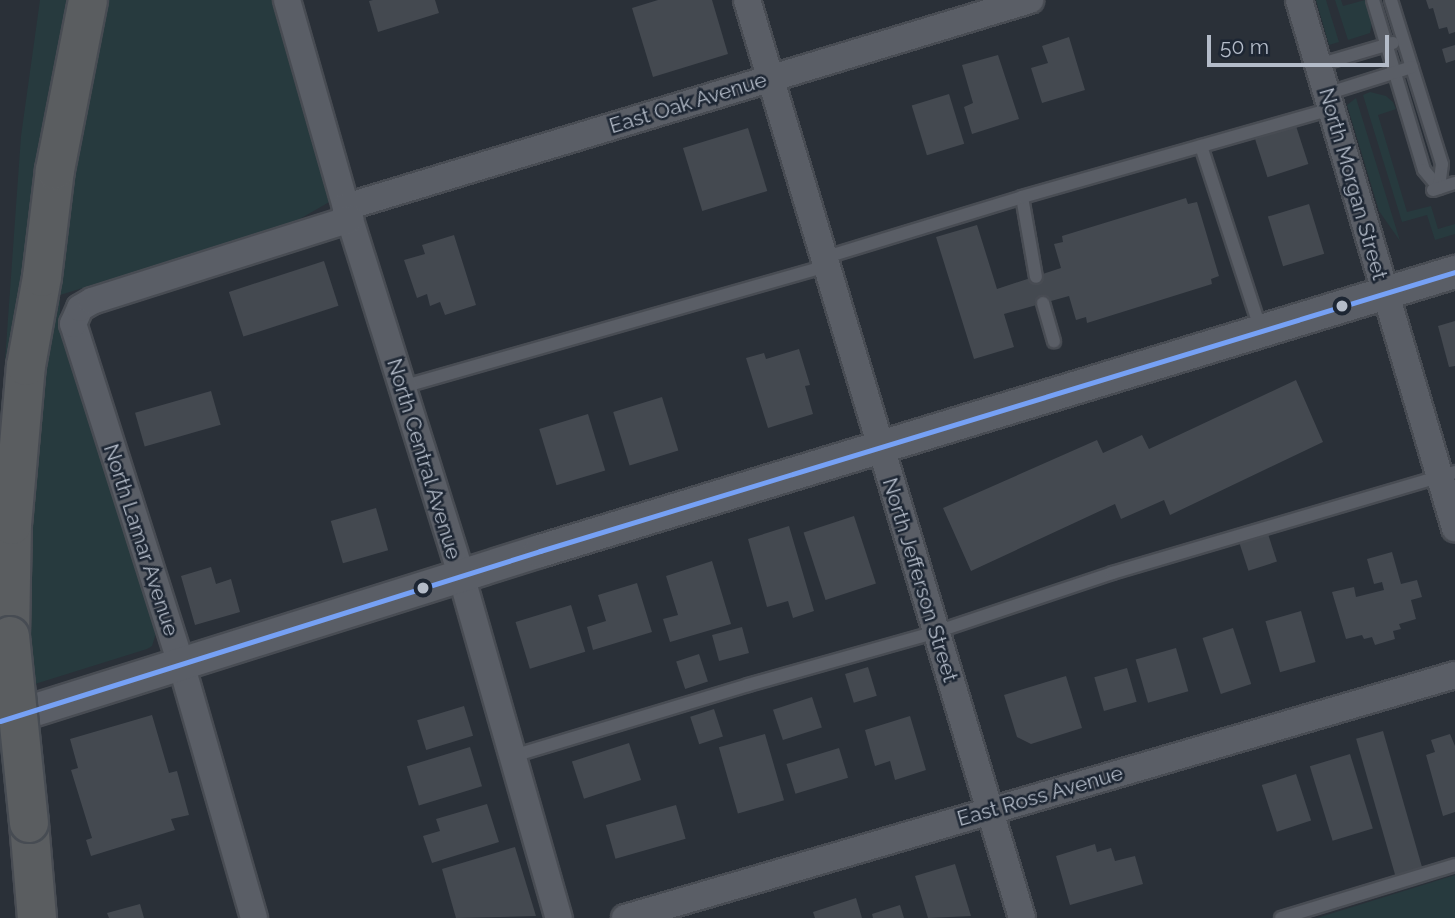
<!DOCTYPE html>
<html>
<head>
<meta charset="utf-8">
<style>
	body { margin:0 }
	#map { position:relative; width:1455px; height:918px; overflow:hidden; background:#2a3038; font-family:Raleway,sans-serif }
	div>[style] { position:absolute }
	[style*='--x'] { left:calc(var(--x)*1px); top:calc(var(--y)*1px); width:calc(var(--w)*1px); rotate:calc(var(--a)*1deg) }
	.green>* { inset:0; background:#273a3e }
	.building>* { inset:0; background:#444950; transform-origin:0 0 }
	.roads { filter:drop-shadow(2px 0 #484c53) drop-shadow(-2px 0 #484c53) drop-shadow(0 2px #484c53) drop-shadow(0 -2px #484c53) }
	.service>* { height:12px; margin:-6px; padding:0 6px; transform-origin:6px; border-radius:6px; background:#5a5e66 }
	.minor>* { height:26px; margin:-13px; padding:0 13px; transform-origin:13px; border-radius:13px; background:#5a5e66 }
	.tertiary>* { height:32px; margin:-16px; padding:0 16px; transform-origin:16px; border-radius:16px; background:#5a5e66 }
	.motorway>* { height:38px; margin:-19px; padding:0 19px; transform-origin:19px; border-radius:19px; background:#5a5d60 }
	.bridges { filter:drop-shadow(2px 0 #474c53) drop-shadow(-2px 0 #474c53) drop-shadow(0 2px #474c53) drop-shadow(0 -2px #474c53) }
	.motorway-bridge>* { height:38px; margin:-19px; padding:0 19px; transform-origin:19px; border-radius:19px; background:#5a5d60 }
	.bus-1>* { height:5px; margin:-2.5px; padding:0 2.5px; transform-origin:2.5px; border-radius:2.5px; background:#76a1f5 }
	.dots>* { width:19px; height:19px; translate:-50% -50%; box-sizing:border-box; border:4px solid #1d2633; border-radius:50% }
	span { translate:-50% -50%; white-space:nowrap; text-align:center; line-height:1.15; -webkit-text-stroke:5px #1d2633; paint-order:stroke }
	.street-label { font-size:21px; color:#b4bcc9 }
	.scale { position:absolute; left:1207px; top:35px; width:182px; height:32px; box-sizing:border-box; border:4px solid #b4bcc9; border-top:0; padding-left:9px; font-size:21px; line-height:24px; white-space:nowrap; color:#b4bcc9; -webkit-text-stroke:5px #1d2633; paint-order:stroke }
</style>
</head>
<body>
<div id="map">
	<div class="green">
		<div style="clip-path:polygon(40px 0,272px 0,331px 201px,291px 224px,60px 295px,60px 315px,157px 630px,152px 646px,147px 649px,19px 689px,4px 430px,5px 361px,21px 136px)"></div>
		<div style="clip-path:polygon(1316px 0,1326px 0,1339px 42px,1329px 45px)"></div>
		<div style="clip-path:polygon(1335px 0,1341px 0,1343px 6px,1365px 0,1372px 23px,1370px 33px,1348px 40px)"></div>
		<div style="clip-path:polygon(1370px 92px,1386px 96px,1393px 102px,1396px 109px,1378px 115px,1407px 212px,1431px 206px,1438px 229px,1455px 224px,1455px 234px,1435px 240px,1427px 215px,1402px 222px,1363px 95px)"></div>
		<div style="clip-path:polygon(1356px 98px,1400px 241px,1379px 211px,1347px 105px)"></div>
		<div style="clip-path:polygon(1455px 875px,1455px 918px,1317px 918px)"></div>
	</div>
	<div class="building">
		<div style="clip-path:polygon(373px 0,435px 0,439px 13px,378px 32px,369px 1px)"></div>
		<div style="clip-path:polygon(658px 0,712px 0,728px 54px,653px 77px,632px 8px)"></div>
		<div style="clip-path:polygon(1426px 0,1455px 0,1455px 32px,1449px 34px,1447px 27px,1439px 29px,1433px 8px,1429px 9px)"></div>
		<div style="clip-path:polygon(1069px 37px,1085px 90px,1042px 103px,1031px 68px,1048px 63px,1042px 46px)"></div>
		<div style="clip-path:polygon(1455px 45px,1455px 60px,1446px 63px,1442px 49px)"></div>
		<div style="clip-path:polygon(998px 55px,1019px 119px,972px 134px,964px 107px,973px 103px,962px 65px)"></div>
		<div style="left:949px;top:94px;width:52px;height:39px;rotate:73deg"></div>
		<div style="left:1296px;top:126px;width:40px;height:43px;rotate:72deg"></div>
		<div style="left:748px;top:128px;width:66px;height:68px;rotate:73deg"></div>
		<div style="clip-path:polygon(1186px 198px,1188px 204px,1197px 202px,1219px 276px,1211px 279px,1212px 284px,1087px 323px,1086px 317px,1076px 320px,1069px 296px,1004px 314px,1014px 347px,974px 359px,936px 237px,977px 225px,997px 289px,1061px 268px,1054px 244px,1063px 242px,1062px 236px)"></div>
		<div style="left:1309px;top:204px;width:52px;height:43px;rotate:73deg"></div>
		<div style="clip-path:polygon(454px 235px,476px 305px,445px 315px,440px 302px,430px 306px,427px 294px,417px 298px,404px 260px,425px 254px,422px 245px)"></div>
		<div style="left:324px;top:261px;width:47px;height:100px;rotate:72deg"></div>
		<div style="clip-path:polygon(1455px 321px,1455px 366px,1449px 367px,1438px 326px)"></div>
		<div style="clip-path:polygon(799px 349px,810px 385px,805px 386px,813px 414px,768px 428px,746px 358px,764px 353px,766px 359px)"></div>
		<div style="clip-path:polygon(1296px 380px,1323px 442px,1170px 515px,1164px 500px,1121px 519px,1115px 504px,971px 571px,943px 508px,1097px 440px,1103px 453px,1142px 435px,1149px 449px)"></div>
		<div style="left:211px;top:391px;width:35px;height:79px;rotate:74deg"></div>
		<div style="left:662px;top:397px;width:56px;height:51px;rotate:73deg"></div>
		<div style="left:588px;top:414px;width:59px;height:51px;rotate:73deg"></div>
		<div style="left:376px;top:508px;width:44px;height:47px;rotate:74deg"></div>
		<div style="left:854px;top:516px;width:71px;height:53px;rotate:72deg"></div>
		<div style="clip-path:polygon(789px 526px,814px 611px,793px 618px,788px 601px,767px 607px,748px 539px)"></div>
		<div style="left:1268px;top:534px;width:29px;height:30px;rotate:72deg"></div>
		<div style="clip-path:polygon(1392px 552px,1401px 584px,1417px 580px,1422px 597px,1411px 600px,1416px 619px,1399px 624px,1401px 629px,1393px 631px,1395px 639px,1375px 645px,1372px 637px,1364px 639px,1362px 635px,1346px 639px,1332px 592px,1354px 587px,1356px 597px,1384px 590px,1382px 582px,1374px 584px,1367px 559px)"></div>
		<div style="clip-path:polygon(712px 561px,731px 624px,670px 642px,663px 619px,678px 615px,666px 576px)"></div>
		<div style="clip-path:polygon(211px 567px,216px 584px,231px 579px,240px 612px,195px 625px,181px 576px)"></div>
		<div style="clip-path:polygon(637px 583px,652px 632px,593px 650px,587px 627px,606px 621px,598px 595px)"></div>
		<div style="left:571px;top:605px;width:49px;height:58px;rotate:73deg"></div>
		<div style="left:1301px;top:611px;width:53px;height:37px;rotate:74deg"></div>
		<div style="left:742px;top:627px;width:27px;height:31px;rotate:75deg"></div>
		<div style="left:1233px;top:628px;width:59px;height:32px;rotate:72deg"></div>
		<div style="left:1176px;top:648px;width:45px;height:42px;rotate:74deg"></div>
		<div style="left:699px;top:654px;width:29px;height:24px;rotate:72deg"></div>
		<div style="left:868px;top:667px;width:30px;height:24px;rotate:73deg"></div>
		<div style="left:1127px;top:668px;width:35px;height:34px;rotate:74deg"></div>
		<div style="clip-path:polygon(1066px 676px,1082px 728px,1031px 744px,1017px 737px,1004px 695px)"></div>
		<div style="left:812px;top:697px;width:32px;height:41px;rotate:72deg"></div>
		<div style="left:464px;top:706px;width:31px;height:49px;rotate:73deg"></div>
		<div style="left:714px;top:709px;width:29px;height:25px;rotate:72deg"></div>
		<div style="clip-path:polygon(152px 715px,169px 773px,177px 771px,189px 815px,171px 819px,175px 830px,91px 856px,86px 840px,92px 838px,71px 770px,78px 768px,70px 739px)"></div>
		<div style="clip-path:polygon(910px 716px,926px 770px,895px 780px,890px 761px,875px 766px,865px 730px)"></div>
		<div style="left:1383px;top:731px;width:148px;height:28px;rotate:74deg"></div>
		<div style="left:765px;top:734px;width:69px;height:48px;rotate:74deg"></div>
		<div style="clip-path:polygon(1450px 734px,1455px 746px,1455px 812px,1443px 816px,1426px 755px,1435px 752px,1431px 740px)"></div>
		<div style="left:629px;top:743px;width:39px;height:60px;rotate:72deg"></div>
		<div style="left:470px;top:747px;width:41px;height:66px;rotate:73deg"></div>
		<div style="left:839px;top:748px;width:31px;height:55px;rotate:73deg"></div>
		<div style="left:1350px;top:754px;width:78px;height:42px;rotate:73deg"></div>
		<div style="left:1296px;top:774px;width:49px;height:36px;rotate:72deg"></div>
		<div style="clip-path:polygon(487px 804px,499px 842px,432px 863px,423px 836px,440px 831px,436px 819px)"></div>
		<div style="left:676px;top:805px;width:35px;height:73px;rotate:74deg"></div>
		<div style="clip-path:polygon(1095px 844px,1097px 852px,1111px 848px,1115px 861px,1135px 856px,1143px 884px,1070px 905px,1056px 856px)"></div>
		<div style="clip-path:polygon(515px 847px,536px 916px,456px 918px,442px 869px)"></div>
		<div style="clip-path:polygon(955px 864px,971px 916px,928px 918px,915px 876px)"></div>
		<div style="clip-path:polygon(856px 898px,862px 918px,815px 918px,813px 912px)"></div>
		<div style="clip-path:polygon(140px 904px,144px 918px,109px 918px,107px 913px)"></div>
		<div style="clip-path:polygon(900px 905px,904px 918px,873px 918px,872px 914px)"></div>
	</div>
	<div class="roads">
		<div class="service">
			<div style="--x:1373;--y:0;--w:177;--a:73.3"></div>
			<div style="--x:1424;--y:170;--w:23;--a:50"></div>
			<div style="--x:1439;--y:188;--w:24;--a:-83"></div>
			<div style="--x:1442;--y:164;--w:172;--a:-107.3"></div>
			<div style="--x:1318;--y:65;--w:78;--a:-16.3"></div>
			<div style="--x:1326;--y:94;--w:90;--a:-17.4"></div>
			<div style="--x:1201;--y:146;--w:194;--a:72"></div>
			<div style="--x:1433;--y:190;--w:23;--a:-18"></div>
			<div style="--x:1022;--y:197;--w:81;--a:80.1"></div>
			<div style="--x:823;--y:258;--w:208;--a:-17"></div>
			<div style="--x:1022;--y:197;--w:321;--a:-15.9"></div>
			<div style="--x:1043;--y:303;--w:40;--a:74"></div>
			<div style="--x:402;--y:387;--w:441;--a:-15.9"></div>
			<div style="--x:513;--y:756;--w:245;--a:-16.8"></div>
			<div style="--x:748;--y:685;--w:195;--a:-15.7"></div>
			<div style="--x:936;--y:632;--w:186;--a:-18.5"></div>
			<div style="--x:1112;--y:573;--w:358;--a:-16.4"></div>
			<div style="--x:1281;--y:918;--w:182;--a:-16.9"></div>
		</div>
		<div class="minor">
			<div style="--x:287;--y:0;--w:215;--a:74.1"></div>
			<div style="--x:346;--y:207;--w:386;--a:72.6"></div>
			<div style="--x:461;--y:575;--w:357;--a:74.1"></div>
			<div style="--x:747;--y:0;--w:958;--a:73.32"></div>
			<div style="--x:1299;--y:0;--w:551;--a:73.54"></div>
			<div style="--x:346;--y:207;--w:715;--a:-16.84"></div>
			<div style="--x:254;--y:918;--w:264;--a:-106"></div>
			<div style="--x:181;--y:664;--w:357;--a:-107.6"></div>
			<div style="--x:73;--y:324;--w:17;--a:-66"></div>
			<div style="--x:80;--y:308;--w:14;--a:-30"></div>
			<div style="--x:92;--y:301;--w:271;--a:-17.6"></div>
			<div style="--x:625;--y:918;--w:865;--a:-16.32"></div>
		</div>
		<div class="tertiary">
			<div style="--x:0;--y:721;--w:566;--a:-17.47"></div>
			<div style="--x:540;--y:551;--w:957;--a:-16.96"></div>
		</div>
		<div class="motorway">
			<div style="--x:10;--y:636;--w:111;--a:-89"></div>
			<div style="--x:12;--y:525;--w:160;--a:-85"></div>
			<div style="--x:26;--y:366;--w:90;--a:-79.8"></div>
			<div style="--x:42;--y:277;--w:108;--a:-83.1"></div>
			<div style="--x:55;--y:170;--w:173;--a:-79"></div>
			<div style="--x:29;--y:823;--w:95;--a:85.2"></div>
		</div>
	</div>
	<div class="bridges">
		<div class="motorway-bridge">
			<div style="--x:10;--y:636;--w:188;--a:84.2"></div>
		</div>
	</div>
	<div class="bus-1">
		<div style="--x:0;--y:721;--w:566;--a:-17.47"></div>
		<div style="--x:540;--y:551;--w:957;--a:-16.96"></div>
	</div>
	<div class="dots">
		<div style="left:1342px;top:306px;background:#b4bcc9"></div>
		<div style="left:423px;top:588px;background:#b4bcc9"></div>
	</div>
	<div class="street-label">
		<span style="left:688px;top:103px;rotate:-17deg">East Oak Avenue</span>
		<span style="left:1353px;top:184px;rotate:74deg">North Morgan Street</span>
		<span style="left:424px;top:459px;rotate:73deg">North Central Avenue</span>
		<span style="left:141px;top:540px;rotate:72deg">North Lamar Avenue</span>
		<span style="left:920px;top:580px;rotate:73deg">North Jefferson Street</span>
		<span style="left:1040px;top:796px;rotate:-16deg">East Ross Avenue</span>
	</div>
	<div class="scale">50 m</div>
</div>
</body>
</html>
